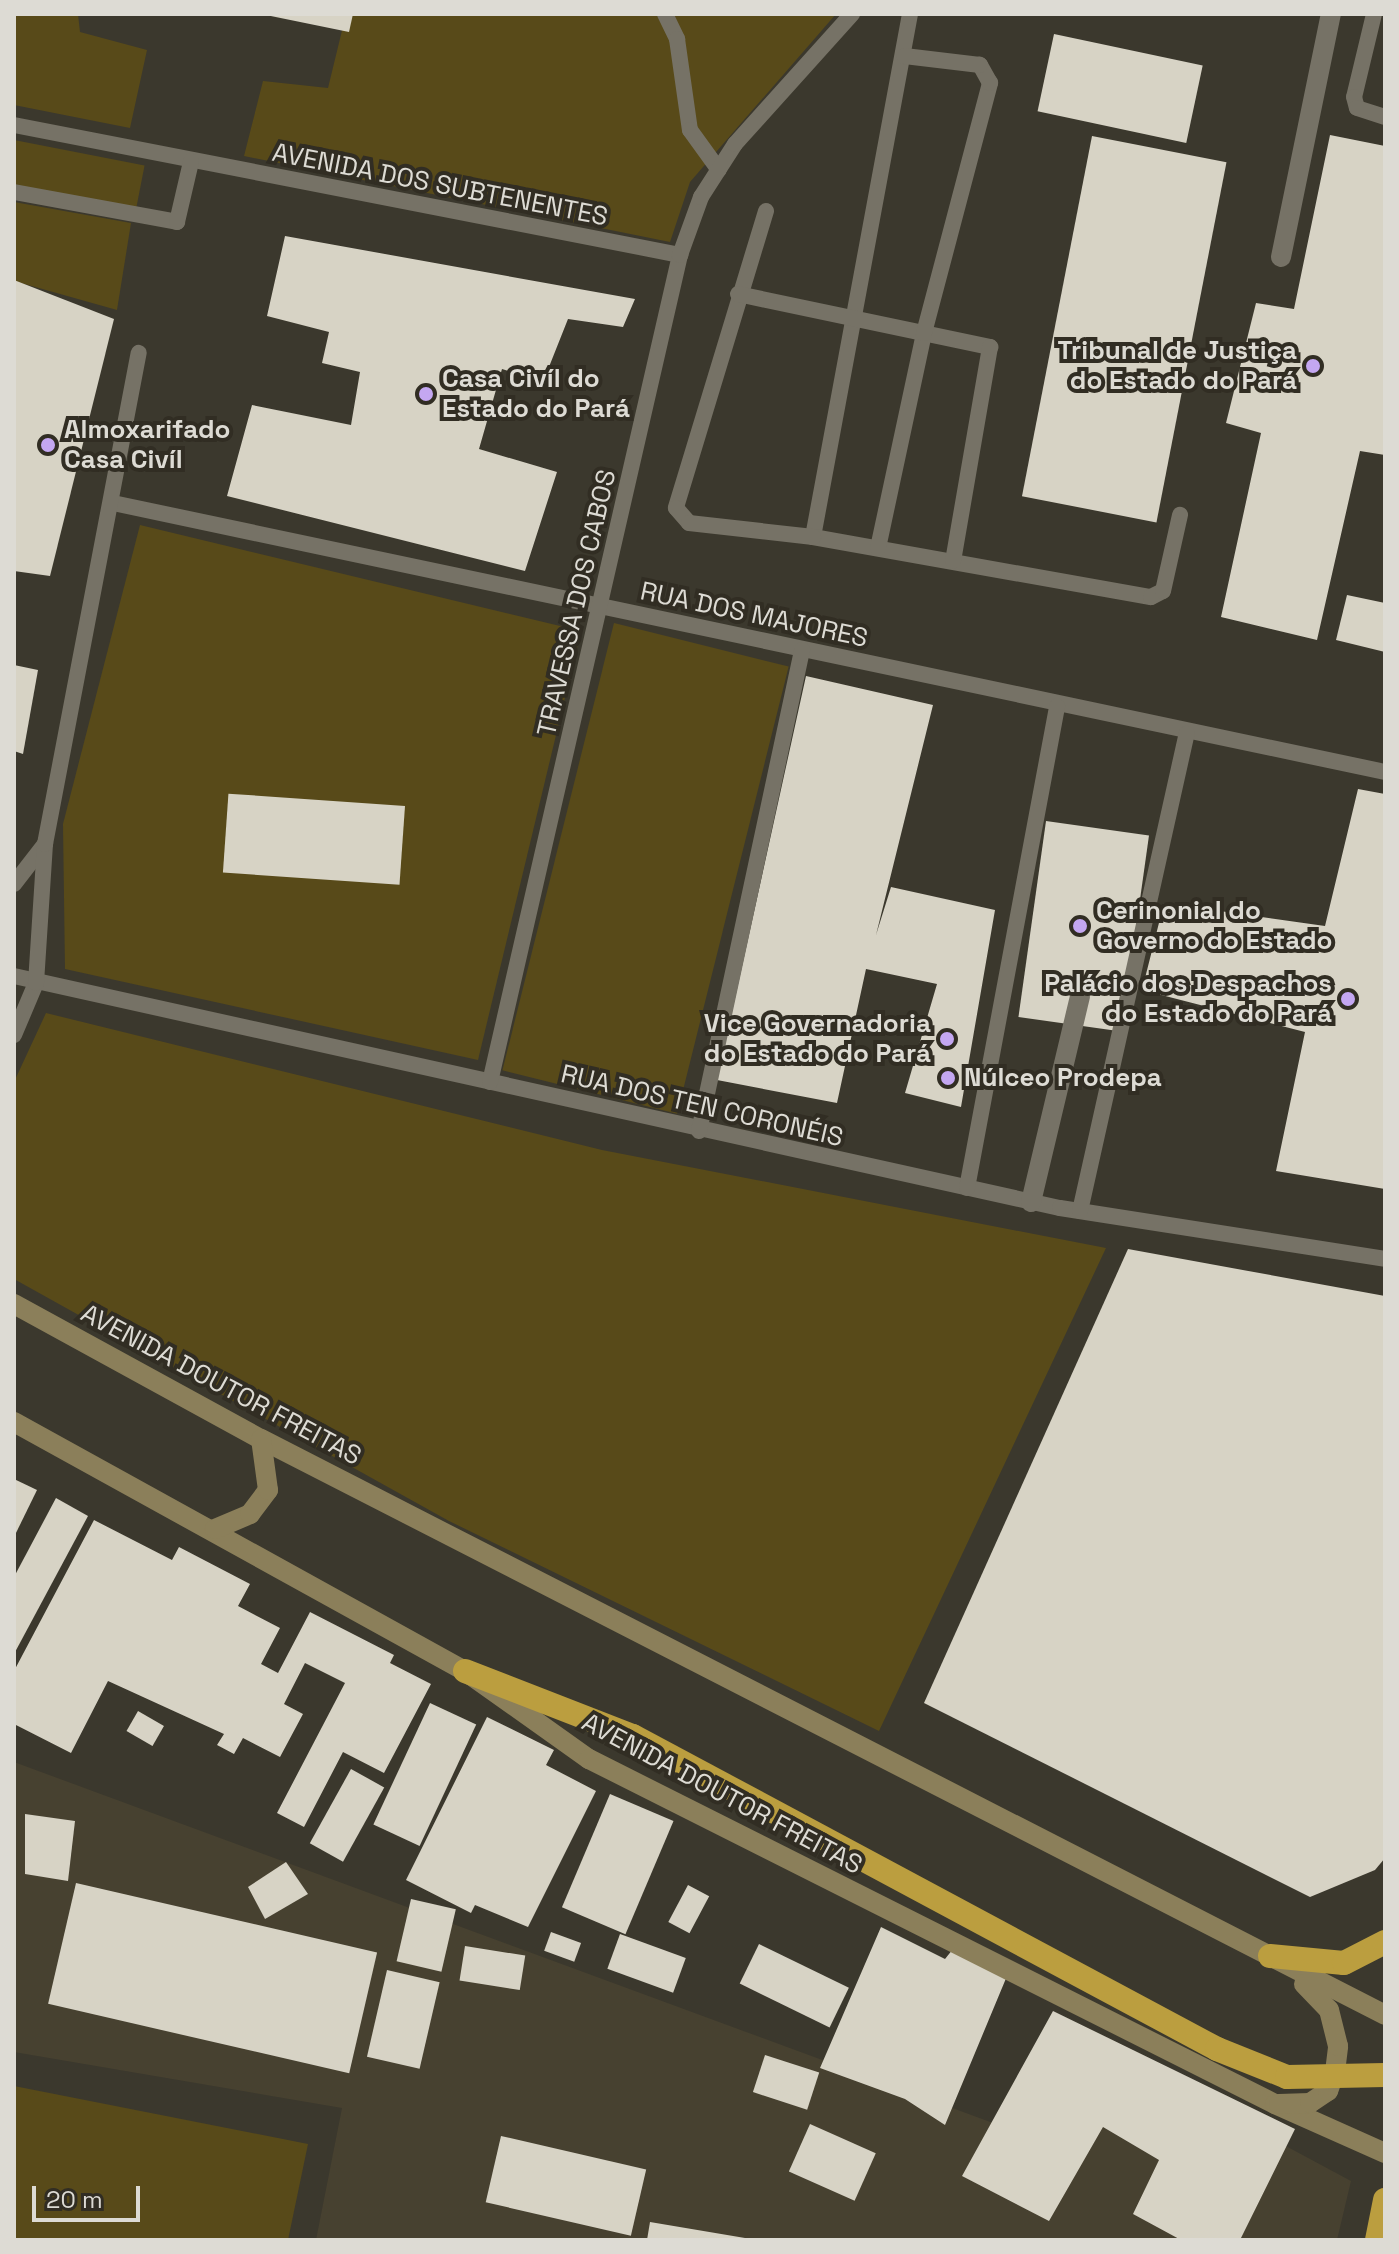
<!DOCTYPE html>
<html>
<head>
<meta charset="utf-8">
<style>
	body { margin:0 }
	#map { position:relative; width:1399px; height:2254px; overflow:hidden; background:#3b382d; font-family:"Space Grotesk",sans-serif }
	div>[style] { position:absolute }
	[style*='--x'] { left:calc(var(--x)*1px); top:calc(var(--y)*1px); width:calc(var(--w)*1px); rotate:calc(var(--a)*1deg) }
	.built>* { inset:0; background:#474130 }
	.green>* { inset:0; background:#584a19; transform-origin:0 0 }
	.building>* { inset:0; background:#d7d3c5; transform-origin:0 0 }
	.lane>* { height:16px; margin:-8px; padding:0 8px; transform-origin:8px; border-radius:8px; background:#767266 }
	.street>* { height:20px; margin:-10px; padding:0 10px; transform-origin:10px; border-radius:10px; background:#767266 }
	.secondary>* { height:20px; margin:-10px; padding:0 10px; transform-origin:10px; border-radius:10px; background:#8b7f5a }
	.highway>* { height:24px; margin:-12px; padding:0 12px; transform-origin:12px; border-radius:12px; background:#bb9e3f }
	.dots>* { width:22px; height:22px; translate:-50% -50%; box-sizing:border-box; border:4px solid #312d23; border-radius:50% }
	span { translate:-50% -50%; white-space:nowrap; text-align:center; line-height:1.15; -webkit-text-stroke:8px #312d23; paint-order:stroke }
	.street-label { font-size:26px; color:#dddbd4 }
	.poi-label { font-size:26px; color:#dddbd4; font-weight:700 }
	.right { translate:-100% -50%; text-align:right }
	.left { translate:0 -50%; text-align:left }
	.frame { position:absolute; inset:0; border:16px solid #dddbd4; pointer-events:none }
	.scale { position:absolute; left:32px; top:2186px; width:108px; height:36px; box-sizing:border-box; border:4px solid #dddbd4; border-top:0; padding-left:10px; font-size:24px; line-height:28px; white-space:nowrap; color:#dddbd4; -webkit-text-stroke:6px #312d23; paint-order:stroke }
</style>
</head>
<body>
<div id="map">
	<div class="built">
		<div style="clip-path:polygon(14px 1762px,1012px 2130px,1073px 2032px,1351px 2181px,1337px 2240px,316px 2240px,342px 2108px,14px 2052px)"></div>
	</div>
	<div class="green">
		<div style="clip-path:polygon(14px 14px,78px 14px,80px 32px,147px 50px,130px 128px,14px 105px)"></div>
		<div style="clip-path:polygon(346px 14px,836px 14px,690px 182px,670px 242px,244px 156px,263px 81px,328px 88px)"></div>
		<div style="left:14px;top:140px;width:133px;height:44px;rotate:11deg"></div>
		<div style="clip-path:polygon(14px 202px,131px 223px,117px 310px,14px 281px)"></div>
		<div style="clip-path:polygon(140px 525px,581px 631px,478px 1060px,65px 969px,63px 824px)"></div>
		<div style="left:614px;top:623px;width:180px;height:461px;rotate:14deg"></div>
		<div style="clip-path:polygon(46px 1013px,602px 1150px,1106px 1248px,879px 1731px,449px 1521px,14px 1279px,14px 1082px)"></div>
		<div style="clip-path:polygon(14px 2086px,308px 2144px,288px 2240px,14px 2240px)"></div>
	</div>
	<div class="building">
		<div style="clip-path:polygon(261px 14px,353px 14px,349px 32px)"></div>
		<div style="left:1054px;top:34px;width:152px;height:79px;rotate:12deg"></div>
		<div style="clip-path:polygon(1330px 135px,1385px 146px,1385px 455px,1360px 451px,1317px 640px,1221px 617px,1261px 433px,1226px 423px,1256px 303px,1294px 309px)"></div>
		<div style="left:1092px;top:136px;width:137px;height:367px;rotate:11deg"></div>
		<div style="clip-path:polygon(285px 236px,635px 299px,623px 327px,568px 319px,543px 382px,502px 369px,479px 449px,557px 472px,525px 571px,227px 496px,252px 405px,351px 425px,360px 372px,322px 363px,329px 332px,267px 316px)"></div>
		<div style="clip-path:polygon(14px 280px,114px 319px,50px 576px,14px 571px)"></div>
		<div style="clip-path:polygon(1347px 595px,1385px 603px,1385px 652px,1336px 640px)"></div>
		<div style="clip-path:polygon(14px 665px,38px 670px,23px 754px,14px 751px)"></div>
		<div style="clip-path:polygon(806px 676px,933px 705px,876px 935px,891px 887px,995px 910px,961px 1107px,905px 1093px,937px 984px,866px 969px,837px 1103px,717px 1080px)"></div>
		<div style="clip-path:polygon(1358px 789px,1385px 794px,1385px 1189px,1276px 1171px,1305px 1032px,1142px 990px,1164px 903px,1325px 926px)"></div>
		<div style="left:405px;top:806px;width:79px;height:177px;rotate:94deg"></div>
		<div style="left:1046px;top:821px;width:104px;height:198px;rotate:8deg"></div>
		<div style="clip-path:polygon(1128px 1249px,1385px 1296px,1385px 1858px,1375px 1870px,1310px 1897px,924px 1703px)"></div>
		<div style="clip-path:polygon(14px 1479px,37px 1490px,14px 1537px)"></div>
		<div style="clip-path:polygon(56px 1498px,88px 1516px,14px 1654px,14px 1577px)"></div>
		<div style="clip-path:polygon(94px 1520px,172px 1560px,179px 1547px,250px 1584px,238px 1606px,280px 1628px,261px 1664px,278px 1673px,310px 1612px,394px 1655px,390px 1663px,431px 1684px,384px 1773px,343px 1752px,304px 1827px,277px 1813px,345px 1683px,305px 1663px,284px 1704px,303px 1714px,280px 1757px,243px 1738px,234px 1754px,217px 1745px,224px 1734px,108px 1681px,71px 1753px,14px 1724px,14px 1671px)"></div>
		<div style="left:430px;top:1703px;width:51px;height:134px;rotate:25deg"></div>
		<div style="left:138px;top:1711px;width:30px;height:23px;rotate:30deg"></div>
		<div style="clip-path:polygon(487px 1717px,554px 1750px,546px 1765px,596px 1791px,528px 1927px,475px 1905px,471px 1913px,406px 1880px)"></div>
		<div style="left:351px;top:1769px;width:38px;height:85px;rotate:29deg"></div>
		<div style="left:610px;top:1794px;width:69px;height:123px;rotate:23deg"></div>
		<div style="clip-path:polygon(25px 1814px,75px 1821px,68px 1881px,25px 1874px)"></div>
		<div style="clip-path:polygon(286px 1862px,308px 1894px,265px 1919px,248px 1887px)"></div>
		<div style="left:76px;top:1883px;width:309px;height:124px;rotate:13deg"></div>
		<div style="left:688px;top:1885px;width:24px;height:42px;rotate:28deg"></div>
		<div style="left:411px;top:1899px;width:46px;height:64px;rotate:13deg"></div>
		<div style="clip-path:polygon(881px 1927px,945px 1959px,953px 1949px,1007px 1976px,945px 2125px,905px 2099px,820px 2068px)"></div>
		<div style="left:551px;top:1932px;width:32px;height:20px;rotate:20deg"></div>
		<div style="left:620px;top:1934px;width:70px;height:37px;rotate:20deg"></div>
		<div style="left:759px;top:1944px;width:100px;height:44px;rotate:26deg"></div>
		<div style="left:465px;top:1946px;width:61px;height:35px;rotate:9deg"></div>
		<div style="left:387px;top:1970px;width:54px;height:89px;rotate:13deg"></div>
		<div style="clip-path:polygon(1053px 2011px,1295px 2129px,1240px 2240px,1181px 2240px,1133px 2214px,1159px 2160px,1103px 2127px,1049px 2221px,962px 2176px)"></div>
		<div style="left:765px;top:2055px;width:57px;height:39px;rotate:18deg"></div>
		<div style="left:810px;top:2124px;width:72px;height:52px;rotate:24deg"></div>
		<div style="left:501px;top:2136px;width:149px;height:68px;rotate:13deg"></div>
		<div style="clip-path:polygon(650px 2222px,745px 2238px,745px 2240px,647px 2240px)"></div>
	</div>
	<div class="lane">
		<div style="--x:665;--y:14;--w:28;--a:64"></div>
		<div style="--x:677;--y:39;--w:92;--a:81.9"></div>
		<div style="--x:690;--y:130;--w:49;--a:54.1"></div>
		<div style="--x:910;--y:14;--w:532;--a:100.51"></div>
		<div style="--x:813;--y:537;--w:343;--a:10.1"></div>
		<div style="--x:1151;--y:597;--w:13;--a:-27"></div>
		<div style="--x:1163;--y:591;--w:78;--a:-77.4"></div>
		<div style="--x:1374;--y:14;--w:85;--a:103.5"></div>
		<div style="--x:1354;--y:97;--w:11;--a:75"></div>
		<div style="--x:1357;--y:108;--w:29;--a:18"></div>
		<div style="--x:14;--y:125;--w:679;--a:11.04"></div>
		<div style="--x:14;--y:192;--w:166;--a:10.4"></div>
		<div style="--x:177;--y:222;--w:62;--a:-76.9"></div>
		<div style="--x:766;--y:211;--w:310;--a:106.9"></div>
		<div style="--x:676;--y:508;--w:20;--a:49"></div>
		<div style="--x:689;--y:523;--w:125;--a:6.4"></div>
		<div style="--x:738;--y:294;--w:258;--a:11.9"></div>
		<div style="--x:990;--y:347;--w:217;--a:99.8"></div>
		<div style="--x:113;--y:503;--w:1300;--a:11.94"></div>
		<div style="--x:878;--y:548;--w:220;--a:-77.9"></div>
		<div style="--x:924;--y:333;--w:259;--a:-75.2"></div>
		<div style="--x:990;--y:83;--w:21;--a:-119"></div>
		<div style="--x:980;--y:65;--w:76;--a:-173.2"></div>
		<div style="--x:14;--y:884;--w:51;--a:-52.2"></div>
		<div style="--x:14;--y:976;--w:1071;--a:12.51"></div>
		<div style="--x:1060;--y:1208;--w:329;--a:8.9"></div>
		<div style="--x:14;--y:1035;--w:56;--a:-67.1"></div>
		<div style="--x:36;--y:983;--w:139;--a:-86.3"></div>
		<div style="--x:45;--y:844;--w:500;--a:-79.2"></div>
		<div style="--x:490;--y:1082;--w:849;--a:-77.06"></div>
		<div style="--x:680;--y:255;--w:62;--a:-70.1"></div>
		<div style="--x:701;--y:197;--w:63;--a:-57.3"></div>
		<div style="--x:735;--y:144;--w:175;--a:-48"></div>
		<div style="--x:699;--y:1131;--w:492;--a:-77.9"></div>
		<div style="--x:967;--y:1188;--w:490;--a:-79.4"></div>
		<div style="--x:1080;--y:1211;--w:489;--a:-77.4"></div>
	</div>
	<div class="street">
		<div style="--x:1281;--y:257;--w:248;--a:-78.4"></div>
		<div style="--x:1031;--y:1202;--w:211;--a:-76.6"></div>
	</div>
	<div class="secondary">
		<div style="--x:14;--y:1304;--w:281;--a:28.7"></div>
		<div style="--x:261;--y:1439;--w:1263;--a:27.13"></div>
		<div style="--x:14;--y:1422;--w:515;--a:28.9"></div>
		<div style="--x:465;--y:1671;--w:152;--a:35.4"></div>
		<div style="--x:589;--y:1759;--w:768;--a:26.7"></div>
		<div style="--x:1275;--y:2104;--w:120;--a:24"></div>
		<div style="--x:215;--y:1529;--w:38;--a:-23"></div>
		<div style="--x:250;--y:1514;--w:30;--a:-53"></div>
		<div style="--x:268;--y:1490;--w:51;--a:-97.8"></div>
		<div style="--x:1279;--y:2104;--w:31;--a:-2"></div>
		<div style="--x:1310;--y:2103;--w:22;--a:-34"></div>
		<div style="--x:1328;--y:2091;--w:20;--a:-70"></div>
		<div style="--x:1335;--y:2072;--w:26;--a:-83"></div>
		<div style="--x:1338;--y:2046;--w:37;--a:-104"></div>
		<div style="--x:1329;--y:2010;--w:36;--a:-134"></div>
	</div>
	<div class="highway">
		<div style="--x:465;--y:1671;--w:180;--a:21.2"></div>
		<div style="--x:633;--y:1736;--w:663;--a:28.19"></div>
		<div style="--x:1217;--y:2049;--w:75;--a:21.8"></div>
		<div style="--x:1287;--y:2077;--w:98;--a:-1.2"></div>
		<div style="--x:1270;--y:1956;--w:74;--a:5.4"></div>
		<div style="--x:1344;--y:1963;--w:46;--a:-27.1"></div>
		<div style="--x:1377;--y:2240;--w:41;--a:-78.7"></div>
	</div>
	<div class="dots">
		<div style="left:1313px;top:366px;background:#c4a7f1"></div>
		<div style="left:426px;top:394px;background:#c4a7f1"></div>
		<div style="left:48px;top:445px;background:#c4a7f1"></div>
		<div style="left:1080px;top:926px;background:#c4a7f1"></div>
		<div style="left:1348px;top:999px;background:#c4a7f1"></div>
		<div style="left:947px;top:1039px;background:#c4a7f1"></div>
		<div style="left:948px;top:1078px;background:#c4a7f1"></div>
	</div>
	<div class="street-label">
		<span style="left:440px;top:185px;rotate:11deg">AVENIDA DOS SUBTENENTES</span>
		<span style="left:577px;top:603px;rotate:-77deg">TRAVESSA DOS CABOS</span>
		<span style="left:754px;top:615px;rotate:12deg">RUA DOS MAJORES</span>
		<span style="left:702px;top:1106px;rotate:13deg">RUA DOS TEN CORONÉIS</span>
		<span style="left:221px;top:1385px;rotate:28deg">AVENIDA DOUTOR FREITAS</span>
		<span style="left:722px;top:1794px;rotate:28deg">AVENIDA DOUTOR FREITAS</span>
	</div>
	<div class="poi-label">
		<span class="right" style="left:1297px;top:366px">Tribunal de Justiça<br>do Estado do Pará</span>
		<span class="left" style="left:442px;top:394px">Casa Civíl do<br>Estado do Pará</span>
		<span class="left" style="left:64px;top:445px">Almoxarifado<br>Casa Civíl</span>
		<span class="left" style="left:1096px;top:926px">Cerinonial do<br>Governo do Estado</span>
		<span class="right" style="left:1332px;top:999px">Palácio dos Despachos<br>do Estado do Pará</span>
		<span class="right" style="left:931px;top:1039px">Vice Governadoria<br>do Estado do Pará</span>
		<span class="left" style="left:964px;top:1078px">Núlceo Prodepa</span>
	</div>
	<div class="frame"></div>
	<div class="scale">20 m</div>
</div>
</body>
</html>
